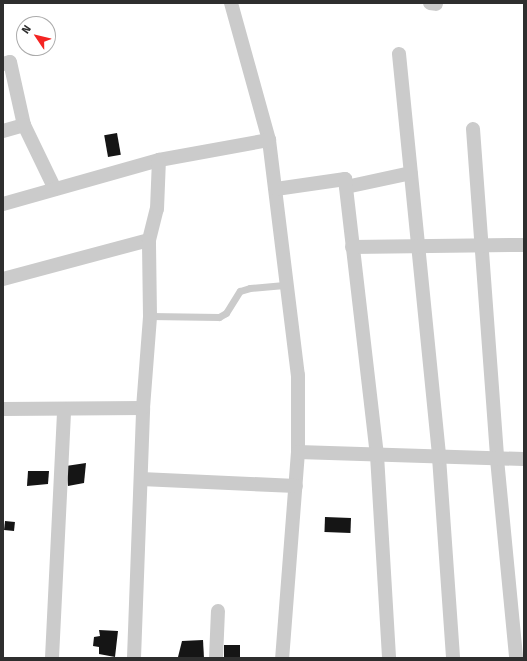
<!DOCTYPE html>
<html>
<head>
<meta charset="utf-8">
<style>
	body { margin:0 }
	#map { position:relative; width:527px; height:661px; overflow:hidden; background:#fff; font-family:"Fira Sans",sans-serif }
	div>[style] { position:absolute }
	[style*='--x'] { left:calc(var(--x)*1px); top:calc(var(--y)*1px); width:calc(var(--w)*1px); rotate:calc(var(--a)*1deg) }
	.building>* { inset:0; background:#151515; transform-origin:0 0 }
	.lane>* { height:7px; margin:-3.5px; padding:0 3.5px; transform-origin:3.5px; border-radius:3.5px; background:#cbcbcb }
	.street>* { height:14px; margin:-7px; padding:0 7px; transform-origin:7px; border-radius:7px; background:#cbcbcb }
	span { translate:-50% -50%; white-space:nowrap; text-align:center; line-height:1.15; -webkit-text-stroke:4px #fff; paint-order:stroke }
	.frame { position:absolute; inset:0; border:4px solid #2e2e2e; pointer-events:none }
	.north { position:absolute; left:16px; top:16px; width:40px; height:40px; box-sizing:border-box; background:#fff; border:1px solid #ababab; border-radius:50%; rotate:305deg; font-size:11px; font-weight:700; line-height:16px; text-align:center; color:#2e2e2e }
	.north::after { content:''; display:block; margin:auto; width:14px; height:18px; background:#f42422; clip-path:polygon(50% 0,100% 100%,50% 72%,0 100%) }
</style>
</head>
<body>
<div id="map">
	<div class="building">
		<div style="left:117px;top:133px;width:22px;height:13px;rotate:80deg"></div>
		<div style="clip-path:polygon(86px 463px,84px 483px,68px 486px,66px 466px)"></div>
		<div style="clip-path:polygon(28px 471px,49px 471px,48px 484px,27px 486px)"></div>
		<div style="left:325px;top:517px;width:26px;height:15px;rotate:2deg"></div>
		<div style="left:5px;top:521px;width:10px;height:9px;rotate:6deg"></div>
		<div style="clip-path:polygon(99px 630px,118px 631px,115px 657px,99px 654px,99px 647px,93px 646px,94px 637px,100px 636px)"></div>
		<div style="clip-path:polygon(203px 640px,204px 658px,178px 657px,182px 641px)"></div>
		<div style="left:224px;top:645px;width:16px;height:13px"></div>
	</div>
	<div class="lane">
		<div style="--x:150;--y:316;--w:69;--a:0.8"></div>
		<div style="--x:219;--y:317;--w:8;--a:-30"></div>
		<div style="--x:226;--y:313;--w:26;--a:-58"></div>
		<div style="--x:240;--y:291;--w:10;--a:-17"></div>
		<div style="--x:250;--y:288;--w:37;--a:-5"></div>
	</div>
	<div class="street">
		<div style="--x:231;--y:3;--w:142;--a:74.5"></div>
		<div style="--x:269;--y:140;--w:237;--a:83"></div>
		<div style="--x:298;--y:375;--w:77;--a:90"></div>
		<div style="--x:298;--y:452;--w:207;--a:94.4"></div>
		<div style="--x:430;--y:3;--w:6;--a:9"></div>
		<div style="--x:399;--y:54;--w:405;--a:84.3"></div>
		<div style="--x:439;--y:457;--w:201;--a:86"></div>
		<div style="--x:3;--y:64;--w:7;--a:-16"></div>
		<div style="--x:10;--y:62;--w:65;--a:77.5"></div>
		<div style="--x:473;--y:129;--w:331;--a:85.8"></div>
		<div style="--x:497;--y:459;--w:200;--a:84.5"></div>
		<div style="--x:3;--y:131;--w:22;--a:-16"></div>
		<div style="--x:24;--y:125;--w:71;--a:64.2"></div>
		<div style="--x:346;--y:187;--w:66;--a:-12.2"></div>
		<div style="--x:276;--y:189;--w:70;--a:-8.2"></div>
		<div style="--x:345;--y:179;--w:278;--a:83.4"></div>
		<div style="--x:377;--y:455;--w:203;--a:86.6"></div>
		<div style="--x:3;--y:204;--w:162;--a:-15.8"></div>
		<div style="--x:159;--y:160;--w:112;--a:-10.3"></div>
		<div style="--x:352;--y:247;--w:172;--a:-0.7"></div>
		<div style="--x:3;--y:279;--w:151;--a:-15"></div>
		<div style="--x:3;--y:409;--w:140;--a:-0.4"></div>
		<div style="--x:298;--y:452;--w:226;--a:1.8"></div>
		<div style="--x:141;--y:479;--w:155;--a:2.6"></div>
		<div style="--x:52;--y:658;--w:249;--a:-87.2"></div>
		<div style="--x:134;--y:658;--w:250;--a:-87.9"></div>
		<div style="--x:143;--y:408;--w:92;--a:-85.6"></div>
		<div style="--x:150;--y:316;--w:76;--a:-90.8"></div>
		<div style="--x:149;--y:240;--w:32;--a:-76"></div>
		<div style="--x:157;--y:209;--w:49;--a:-87.7"></div>
		<div style="--x:216;--y:658;--w:47;--a:-87.6"></div>
	</div>
	<div class="frame"></div>
	<div class="north">N</div>
</div>
</body>
</html>
